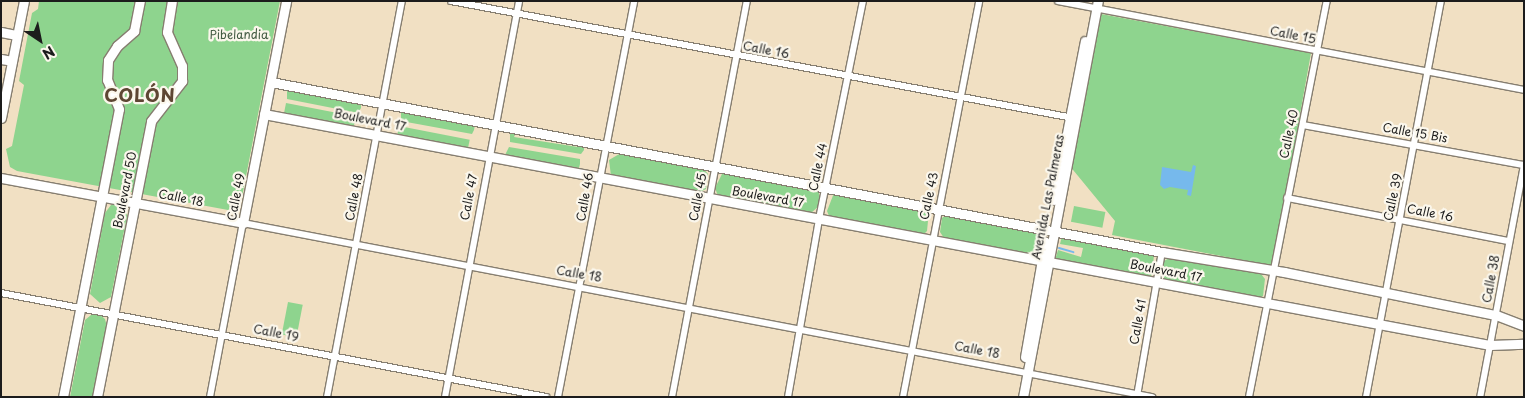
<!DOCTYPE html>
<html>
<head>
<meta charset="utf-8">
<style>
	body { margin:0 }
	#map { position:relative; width:1525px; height:398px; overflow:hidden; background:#f1e0c3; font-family:"Playpen Sans",sans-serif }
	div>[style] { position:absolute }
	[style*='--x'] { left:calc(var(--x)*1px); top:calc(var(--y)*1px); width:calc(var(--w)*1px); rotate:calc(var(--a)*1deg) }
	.green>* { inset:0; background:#8ed48e; transform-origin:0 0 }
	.water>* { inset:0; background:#76b9ec }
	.stream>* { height:2px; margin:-1px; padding:0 1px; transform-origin:1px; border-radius:1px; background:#76b9ec }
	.roads { filter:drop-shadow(1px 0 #867e70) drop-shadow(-1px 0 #867e70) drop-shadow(0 1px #867e70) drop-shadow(0 -1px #867e70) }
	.street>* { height:6px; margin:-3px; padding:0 3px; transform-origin:3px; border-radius:3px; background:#fff }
	.secondary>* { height:9px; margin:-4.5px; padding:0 4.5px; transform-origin:4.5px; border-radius:4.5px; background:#fff }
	span { translate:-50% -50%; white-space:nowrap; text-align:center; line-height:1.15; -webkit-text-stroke:4.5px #fbf7ec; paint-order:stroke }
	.park-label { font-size:12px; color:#445c44 }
	.street-label { font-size:12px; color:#1c1c1c }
	.district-label { font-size:18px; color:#5e4633; font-weight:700; letter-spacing:1px }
	.frame { position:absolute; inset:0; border:2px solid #1c1c1c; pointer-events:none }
	.north { position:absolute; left:15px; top:15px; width:50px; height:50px; -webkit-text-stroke:4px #fbf7ec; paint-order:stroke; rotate:146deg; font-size:14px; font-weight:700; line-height:20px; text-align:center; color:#1c1c1c }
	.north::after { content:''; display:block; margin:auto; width:18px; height:22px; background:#1c1c1c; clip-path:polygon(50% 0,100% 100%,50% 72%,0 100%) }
</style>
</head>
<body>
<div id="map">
	<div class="green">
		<div style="clip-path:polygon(39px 1px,280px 1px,242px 197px,234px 208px,228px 210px,17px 171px,10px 167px,6px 149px,12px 146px,24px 85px,19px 81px,32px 13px,38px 9px)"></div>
		<div style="clip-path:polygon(1101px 14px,1311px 53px,1273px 266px,1112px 235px,1115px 221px,1069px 165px)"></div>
		<div style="clip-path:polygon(287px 89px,361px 103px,361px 108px,358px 113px,287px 99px)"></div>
		<div style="left:286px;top:103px;width:71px;height:11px;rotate:11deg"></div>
		<div style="clip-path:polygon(401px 111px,475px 125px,474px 130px,472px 134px,401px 121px)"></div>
		<div style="left:399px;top:126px;width:72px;height:9px;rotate:11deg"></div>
		<div style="clip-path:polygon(510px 132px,516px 133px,514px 137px,578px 147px,584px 145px,584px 150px,581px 154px,510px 142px)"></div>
		<div style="clip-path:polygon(509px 147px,580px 159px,580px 164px,579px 168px,505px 155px)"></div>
		<div style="clip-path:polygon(621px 153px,702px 167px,708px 174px,706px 189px,700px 192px,611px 176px,609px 160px)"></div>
		<div style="clip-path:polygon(723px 172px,819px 189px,819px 206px,811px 213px,718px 196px,715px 188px)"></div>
		<div style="clip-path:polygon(834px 193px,929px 211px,927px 231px,923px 235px,829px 216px,827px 211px)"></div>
		<div style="clip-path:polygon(119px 204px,126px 209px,127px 216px,111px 297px,100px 303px,90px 294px,105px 213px,111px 205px)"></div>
		<div style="left:1074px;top:206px;width:32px;height:16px;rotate:11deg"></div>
		<div style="clip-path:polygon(947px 214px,1040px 231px,1043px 236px,1040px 253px,1034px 256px,944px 238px,940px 232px,942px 218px)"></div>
		<div style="clip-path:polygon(1062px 236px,1154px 255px,1152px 275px,1150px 277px,1055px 260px,1058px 250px,1081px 257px,1083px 248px,1060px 244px)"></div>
		<div style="clip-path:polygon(1171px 257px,1261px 274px,1265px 279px,1263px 296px,1259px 298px,1164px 280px,1164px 261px)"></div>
		<div style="left:288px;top:302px;width:15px;height:33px;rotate:11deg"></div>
		<div style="clip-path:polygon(99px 314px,105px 319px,107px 327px,93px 397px,70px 397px,85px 320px,91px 315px)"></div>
	</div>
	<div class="water">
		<div style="clip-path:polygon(1193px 165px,1196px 166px,1191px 196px,1187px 195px,1188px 190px,1170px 187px,1164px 189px,1160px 185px,1162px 167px,1191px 172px)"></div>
	</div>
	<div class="stream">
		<div style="--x:1059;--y:248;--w:15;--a:16"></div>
	</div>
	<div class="roads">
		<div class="street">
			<div style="--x:451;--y:1;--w:633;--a:10.65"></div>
			<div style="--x:1058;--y:1;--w:474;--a:10.8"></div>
			<div style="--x:1303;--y:125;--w:225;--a:10.3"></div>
			<div style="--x:1524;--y:165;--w:236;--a:100.7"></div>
			<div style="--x:1287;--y:198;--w:226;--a:11"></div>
			<div style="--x:1;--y:293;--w:555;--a:10.8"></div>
			<div style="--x:1137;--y:396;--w:146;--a:-80.2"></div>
			<div style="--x:210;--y:397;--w:177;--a:-79.3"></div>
			<div style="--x:243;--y:223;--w:926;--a:10.84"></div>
			<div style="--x:327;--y:397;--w:403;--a:-79.3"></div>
			<div style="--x:445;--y:397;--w:403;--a:-79.4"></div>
			<div style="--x:558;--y:397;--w:403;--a:-79.1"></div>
			<div style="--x:672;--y:397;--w:403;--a:-79.3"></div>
			<div style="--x:788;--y:397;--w:181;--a:-80.1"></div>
			<div style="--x:819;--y:219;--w:222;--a:-78.6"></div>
			<div style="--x:903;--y:397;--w:403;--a:-79.1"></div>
			<div style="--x:1249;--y:397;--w:404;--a:-78.9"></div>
			<div style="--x:1366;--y:397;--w:403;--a:-79.3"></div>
		</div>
		<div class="secondary">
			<div style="--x:1;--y:32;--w:16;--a:11"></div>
			<div style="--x:1;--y:59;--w:11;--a:10"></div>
			<div style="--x:271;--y:82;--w:907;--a:10.8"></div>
			<div style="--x:1162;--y:252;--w:124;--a:9.3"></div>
			<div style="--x:1284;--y:272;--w:216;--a:11.5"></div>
			<div style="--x:1496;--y:315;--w:30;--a:21"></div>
			<div style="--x:264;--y:114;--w:1248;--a:10.67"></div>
			<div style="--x:1490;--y:345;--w:34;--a:-2"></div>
			<div style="--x:1;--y:118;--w:119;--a:-78.9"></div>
			<div style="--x:1;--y:178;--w:246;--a:10.5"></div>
			<div style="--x:243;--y:223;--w:226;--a:-79"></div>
			<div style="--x:1054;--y:200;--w:162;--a:-79"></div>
			<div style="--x:1025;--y:357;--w:117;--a:-80.1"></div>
			<div style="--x:63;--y:397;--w:293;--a:-79"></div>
			<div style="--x:119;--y:109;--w:31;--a:-112"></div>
			<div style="--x:107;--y:80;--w:20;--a:-87"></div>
			<div style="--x:108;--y:60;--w:17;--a:-57"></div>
			<div style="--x:117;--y:46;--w:23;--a:-41"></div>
			<div style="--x:134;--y:31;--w:31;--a:-79"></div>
			<div style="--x:97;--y:397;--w:281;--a:-78.9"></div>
			<div style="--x:151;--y:121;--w:51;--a:-52.2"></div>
			<div style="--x:182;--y:81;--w:15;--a:-90"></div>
			<div style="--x:182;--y:66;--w:37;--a:-114"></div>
			<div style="--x:167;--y:32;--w:31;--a:-81"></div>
			<div style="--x:1023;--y:397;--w:403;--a:-79.3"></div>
		</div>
	</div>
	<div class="park-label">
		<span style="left:239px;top:35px">Pibelandia</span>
	</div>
	<div class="street-label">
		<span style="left:1293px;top:35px;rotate:11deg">Calle 15</span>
		<span style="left:766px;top:50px;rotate:11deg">Calle 16</span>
		<span style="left:370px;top:120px;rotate:11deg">Boulevard 17</span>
		<span style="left:1415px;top:133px;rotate:10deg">Calle 15 Bis</span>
		<span style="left:1289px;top:134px;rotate:-78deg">Calle 40</span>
		<span style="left:818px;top:167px;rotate:-78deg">Calle 44</span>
		<span style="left:125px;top:190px;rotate:-79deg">Boulevard 50</span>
		<span style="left:929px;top:196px;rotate:-78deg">Calle 43</span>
		<span style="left:236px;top:197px;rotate:-79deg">Calle 49</span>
		<span style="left:354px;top:197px;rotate:-79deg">Calle 48</span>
		<span style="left:469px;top:197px;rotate:-79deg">Calle 47</span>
		<span style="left:585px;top:197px;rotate:-80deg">Calle 46</span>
		<span style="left:698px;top:197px;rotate:-79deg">Calle 45</span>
		<span style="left:768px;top:197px;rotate:10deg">Boulevard 17</span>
		<span style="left:1048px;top:197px;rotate:-79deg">Avenida Las Palmeras</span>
		<span style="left:1393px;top:197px;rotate:-78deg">Calle 39</span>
		<span style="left:181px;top:198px;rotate:11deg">Calle 18</span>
		<span style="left:1430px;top:213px;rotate:11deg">Calle 16</span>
		<span style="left:1166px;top:271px;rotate:11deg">Boulevard 17</span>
		<span style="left:579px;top:274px;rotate:10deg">Calle 18</span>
		<span style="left:1491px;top:279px;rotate:-79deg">Calle 38</span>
		<span style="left:1138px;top:322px;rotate:-80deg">Calle 41</span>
		<span style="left:276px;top:333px;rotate:11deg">Calle 19</span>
		<span style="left:977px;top:350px;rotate:11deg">Calle 18</span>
	</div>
	<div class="district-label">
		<span style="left:140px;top:95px">COLÓN</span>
	</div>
	<div class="frame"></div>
	<div class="north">N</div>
</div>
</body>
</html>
